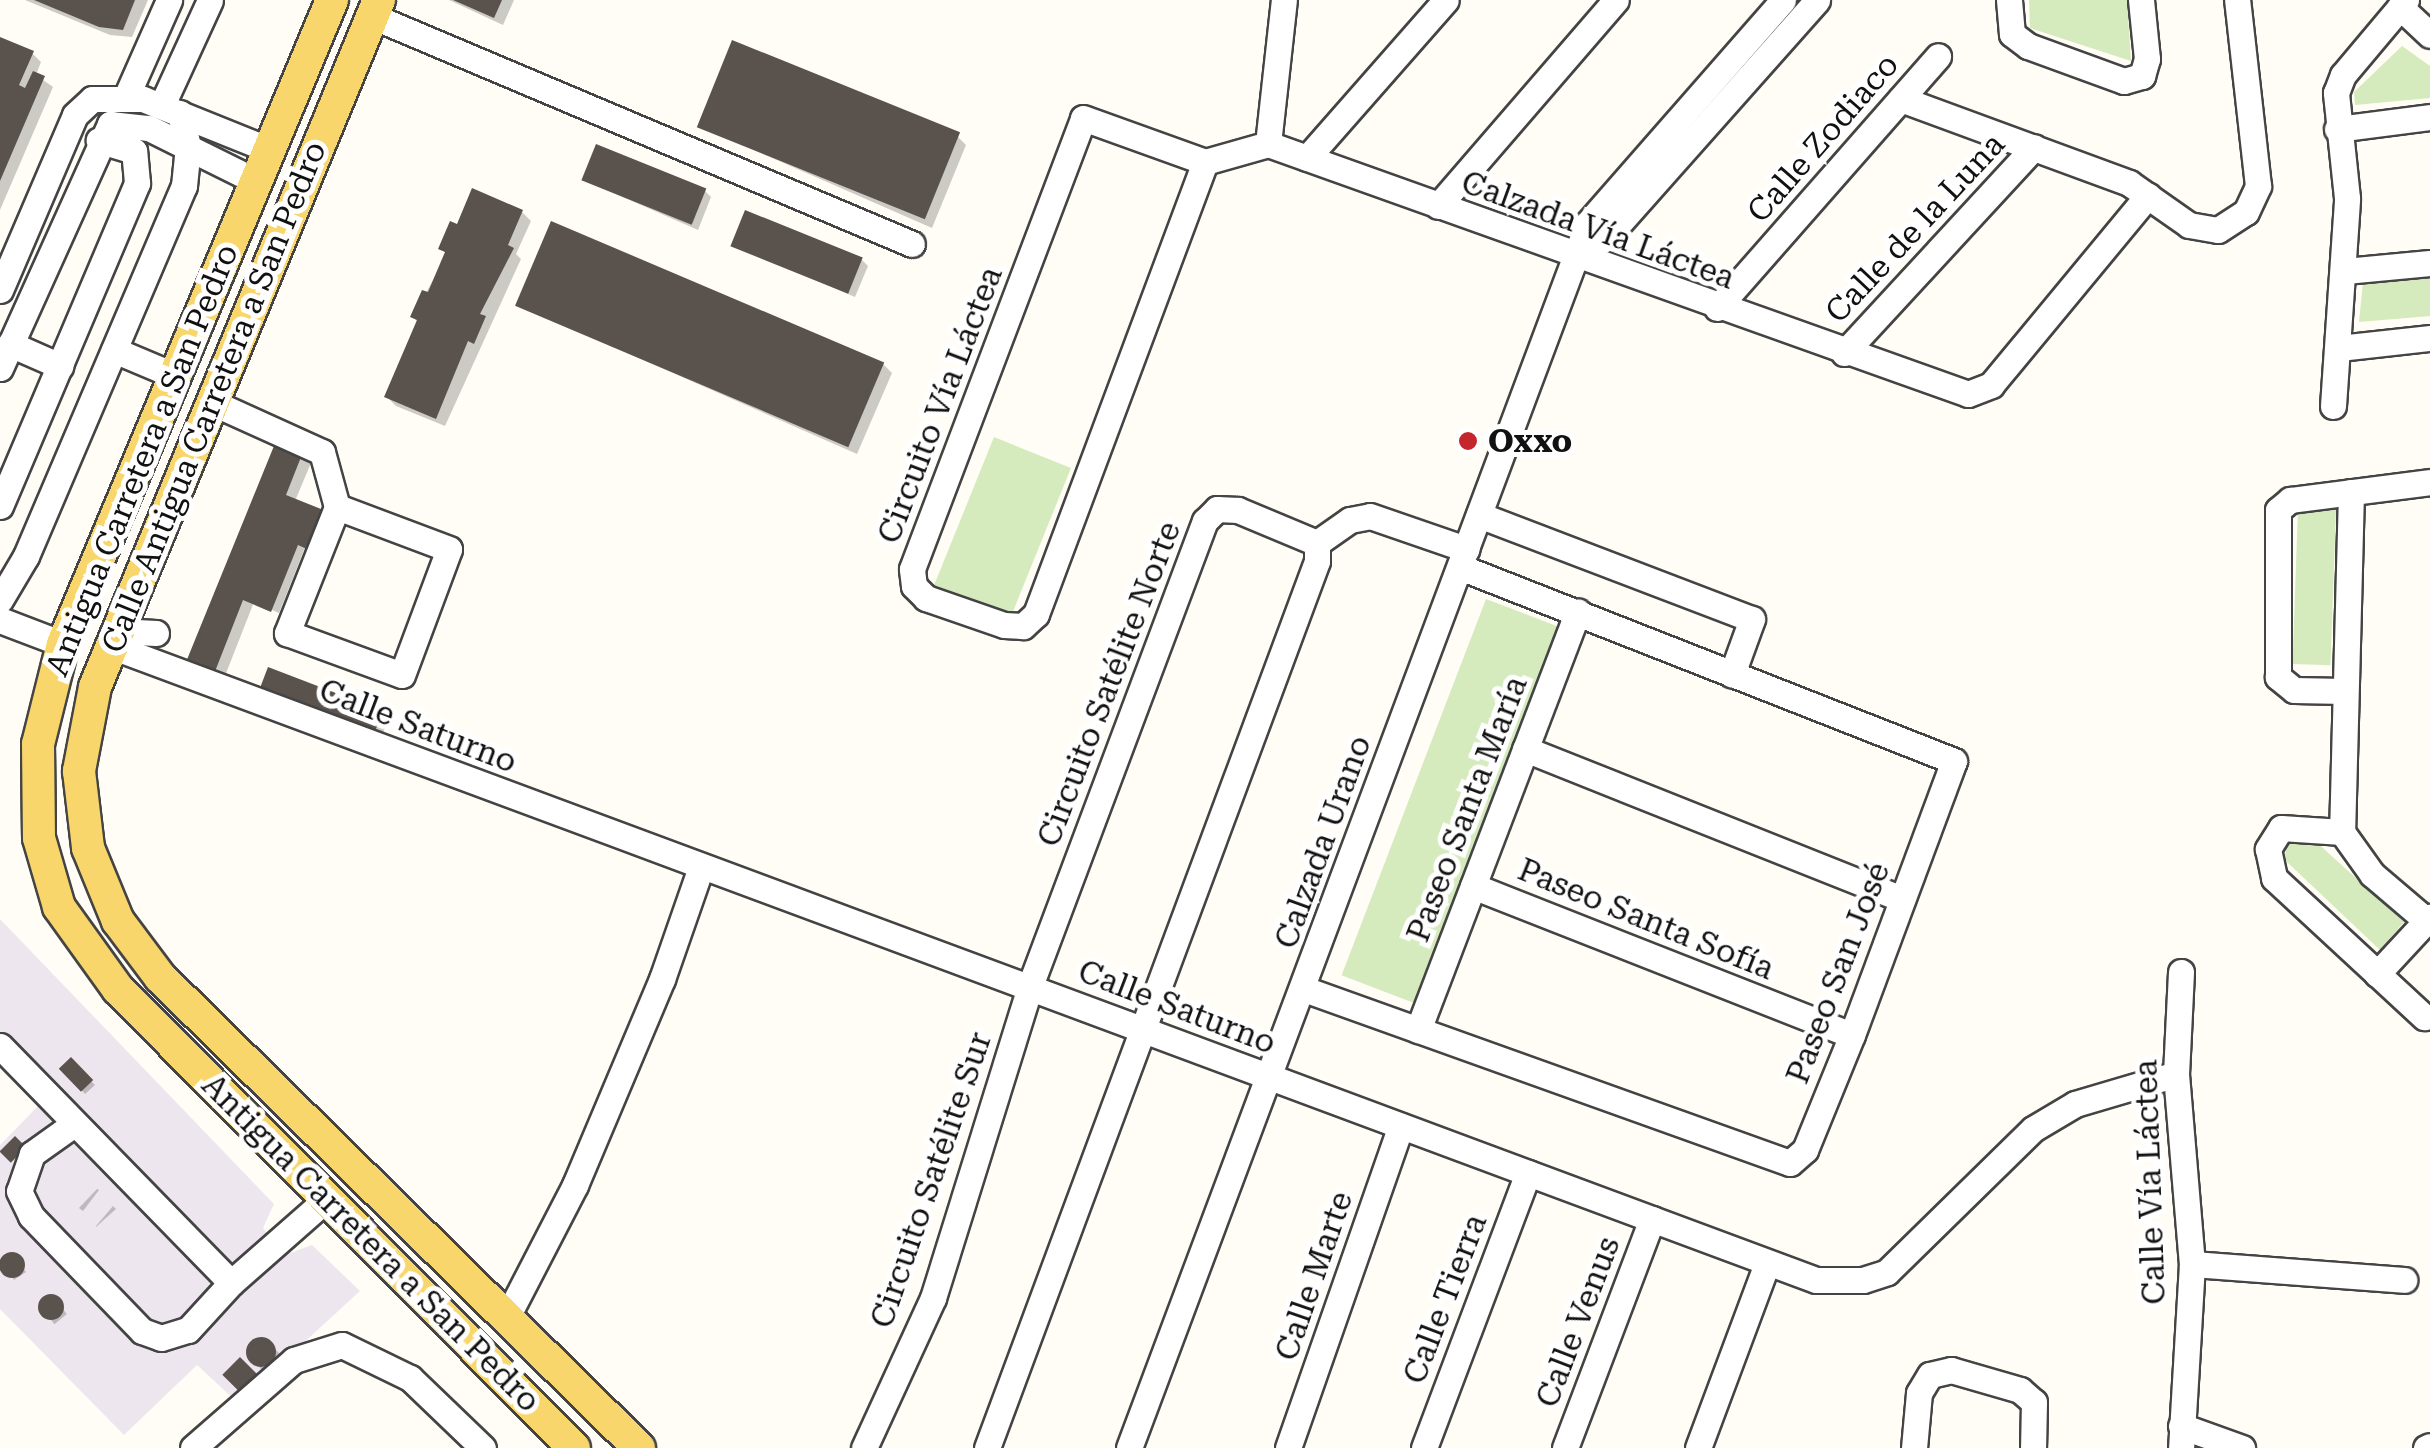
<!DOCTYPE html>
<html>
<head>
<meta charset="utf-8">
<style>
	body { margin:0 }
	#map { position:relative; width:2430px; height:1448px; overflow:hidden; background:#fffdf5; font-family:"Roboto Serif",serif }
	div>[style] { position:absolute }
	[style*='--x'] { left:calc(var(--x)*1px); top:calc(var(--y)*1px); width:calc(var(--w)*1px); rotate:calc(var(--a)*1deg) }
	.industrial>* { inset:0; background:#eee6ef }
	.green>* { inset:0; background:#d5ebbd; transform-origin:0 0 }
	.shadow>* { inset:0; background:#0003; transform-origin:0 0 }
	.building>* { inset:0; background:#5a524d; transform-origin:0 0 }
	.round { border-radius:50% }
	.roads { filter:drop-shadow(2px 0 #444) drop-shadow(-2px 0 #444) drop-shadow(0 2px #444) drop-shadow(0 -2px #444) }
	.minor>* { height:25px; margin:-12.5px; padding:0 12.5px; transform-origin:12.5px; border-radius:12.5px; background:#fff }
	.major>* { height:32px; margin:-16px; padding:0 16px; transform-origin:16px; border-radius:16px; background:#f9d66b }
	.dots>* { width:28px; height:28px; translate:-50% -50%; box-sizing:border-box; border:5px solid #fff; border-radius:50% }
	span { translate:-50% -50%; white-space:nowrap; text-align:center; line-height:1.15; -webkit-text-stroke:10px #fff; paint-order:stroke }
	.street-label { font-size:32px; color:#111 }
	.poi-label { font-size:32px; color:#111; font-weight:700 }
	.left { translate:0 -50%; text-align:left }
</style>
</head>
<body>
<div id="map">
	<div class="industrial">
		<div style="clip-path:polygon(0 919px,274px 1204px,263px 1228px,285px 1255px,312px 1245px,360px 1291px,238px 1403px,197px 1365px,124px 1435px,0 1309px,0 1145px,41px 1103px,0 1065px)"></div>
	</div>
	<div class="green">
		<div style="clip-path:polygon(2029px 0,2127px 0,2131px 61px,2030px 28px)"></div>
		<div style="clip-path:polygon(2402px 46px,2430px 66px,2430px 98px,2355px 105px,2354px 92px)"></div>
		<div style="clip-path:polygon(2430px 277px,2430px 316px,2359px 322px,2363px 282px)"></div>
		<div style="left:994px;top:437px;width:83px;height:160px;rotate:22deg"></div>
		<div style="left:2298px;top:508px;width:38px;height:156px;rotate:2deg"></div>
		<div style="left:1486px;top:599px;width:79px;height:403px;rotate:21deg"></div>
		<div style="clip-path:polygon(2312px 838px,2404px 922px,2380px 950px,2284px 859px,2289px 839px)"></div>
	</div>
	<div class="shadow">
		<div style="clip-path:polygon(25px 0,148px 0,132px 37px,110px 35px)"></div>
		<div style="clip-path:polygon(449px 0,514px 0,503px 25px)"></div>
		<div style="clip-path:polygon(0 39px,32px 53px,41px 62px,36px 75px,53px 87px,0 210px)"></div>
		<div style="clip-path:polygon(699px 126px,957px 136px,966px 145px,932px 228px)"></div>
		<div style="clip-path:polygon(584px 180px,705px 191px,711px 197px,698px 230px)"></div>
		<div style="clip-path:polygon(522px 212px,531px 221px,516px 254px,521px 259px,445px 426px,396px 406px,387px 397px,418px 322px,413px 317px,447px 254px,441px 248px,458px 227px)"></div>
		<div style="clip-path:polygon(734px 245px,861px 259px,868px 266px,855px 297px)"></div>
		<div style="clip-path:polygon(518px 305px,883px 364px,892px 373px,857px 454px)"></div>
		<div style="clip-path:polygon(302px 454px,311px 463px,295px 501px,315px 555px,304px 550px,279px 613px,254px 602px,223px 681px,198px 670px)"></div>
		<div style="clip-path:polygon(262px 689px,381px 713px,388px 720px,381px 738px)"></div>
		<div style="clip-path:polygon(71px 1061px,95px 1085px,85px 1094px,63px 1069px)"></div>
		<div style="clip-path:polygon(99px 1190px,83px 1211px,79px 1208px,97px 1189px)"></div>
		<div style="clip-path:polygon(113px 1206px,116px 1209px,96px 1227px,96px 1226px)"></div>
		<div style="clip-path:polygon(12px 1254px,26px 1272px,14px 1280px,2px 1261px)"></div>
		<div style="left:53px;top:1297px;width:22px;height:16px;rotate:51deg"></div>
		<div style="left:266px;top:1340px;width:23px;height:24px;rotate:45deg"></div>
	</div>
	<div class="building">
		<div style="clip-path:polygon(34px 0,135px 0,123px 30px,99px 27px)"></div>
		<div style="clip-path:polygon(453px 0,502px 0,494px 18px)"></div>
		<div style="clip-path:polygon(0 37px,34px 51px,19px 85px,25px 88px,33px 71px,45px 76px,0 181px)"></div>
		<div style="left:732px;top:40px;width:246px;height:94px;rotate:22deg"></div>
		<div style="left:596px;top:144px;width:119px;height:39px;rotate:22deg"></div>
		<div style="clip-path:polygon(472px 188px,523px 210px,508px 245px,514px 248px,480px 314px,486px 316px,474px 344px,468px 341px,436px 419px,384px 397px,417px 320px,410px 317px,422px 290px,428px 292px,445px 252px,438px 249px,450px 221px,457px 224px)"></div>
		<div style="left:745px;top:210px;width:127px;height:39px;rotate:22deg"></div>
		<div style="left:551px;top:221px;width:362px;height:92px;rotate:23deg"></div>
		<div style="clip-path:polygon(276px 441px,303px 452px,286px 495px,326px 511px,309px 550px,298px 545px,271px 612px,243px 600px,214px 674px,186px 662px)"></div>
		<div style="left:268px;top:667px;width:123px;height:24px;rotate:21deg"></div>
		<div style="left:71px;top:1057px;width:32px;height:17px;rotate:46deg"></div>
		<div style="left:15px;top:1136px;width:16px;height:22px;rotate:45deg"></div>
		<div class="round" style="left:-1px;top:1252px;width:26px;height:26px"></div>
		<div class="round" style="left:38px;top:1294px;width:26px;height:26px"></div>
		<div class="round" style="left:246px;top:1337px;width:30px;height:30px"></div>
		<div style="left:240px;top:1357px;width:27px;height:25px;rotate:45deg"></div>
	</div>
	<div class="roads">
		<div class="minor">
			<div style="--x:2009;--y:0;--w:34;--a:85"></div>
			<div style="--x:2012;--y:34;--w:20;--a:37"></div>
			<div style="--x:2028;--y:46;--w:102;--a:20"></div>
			<div style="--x:2124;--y:81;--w:19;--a:-16"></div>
			<div style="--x:2142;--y:76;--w:18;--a:-74"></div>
			<div style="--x:2147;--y:59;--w:59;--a:-95.8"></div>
			<div style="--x:2400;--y:7;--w:41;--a:43"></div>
			<div style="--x:372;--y:16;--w:586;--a:22.89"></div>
			<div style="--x:127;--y:95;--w:104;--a:-66.1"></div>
			<div style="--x:1901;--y:99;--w:243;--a:20.2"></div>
			<div style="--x:2129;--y:183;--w:73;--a:35"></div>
			<div style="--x:2189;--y:225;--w:29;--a:10"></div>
			<div style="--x:2218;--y:230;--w:33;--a:-33"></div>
			<div style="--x:2246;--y:212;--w:29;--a:-65"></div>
			<div style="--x:2258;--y:186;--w:187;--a:-96.4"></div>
			<div style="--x:162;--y:105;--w:115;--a:-65.4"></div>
			<div style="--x:1083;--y:118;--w:130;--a:19.8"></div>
			<div style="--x:1205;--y:162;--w:483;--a:110.5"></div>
			<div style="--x:1036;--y:614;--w:18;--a:137"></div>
			<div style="--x:1023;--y:626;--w:19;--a:-177"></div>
			<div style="--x:1004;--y:625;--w:83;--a:-160.9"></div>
			<div style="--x:926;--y:598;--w:17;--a:-135"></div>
			<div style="--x:914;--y:586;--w:17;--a:-97"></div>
			<div style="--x:912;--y:569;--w:482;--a:-69.2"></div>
			<div style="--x:2337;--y:129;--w:94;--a:-7.4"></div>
			<div style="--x:1268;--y:144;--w:145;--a:-83.7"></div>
			<div style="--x:1307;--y:158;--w:210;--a:-48.7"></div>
			<div style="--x:1205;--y:162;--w:66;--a:-15.9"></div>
			<div style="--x:1268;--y:144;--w:743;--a:19.65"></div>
			<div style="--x:1968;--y:394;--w:25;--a:-21"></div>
			<div style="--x:1991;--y:385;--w:246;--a:-50.4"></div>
			<div style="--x:1438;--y:206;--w:272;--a:-49.2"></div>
			<div style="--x:1575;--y:256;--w:36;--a:-30"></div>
			<div style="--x:1606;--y:238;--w:318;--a:-48.4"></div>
			<div style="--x:2345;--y:271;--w:85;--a:-5.4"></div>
			<div style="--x:0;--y:290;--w:190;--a:-66.8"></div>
			<div style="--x:75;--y:115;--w:23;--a:-43"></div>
			<div style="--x:92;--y:99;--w:51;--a:0"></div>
			<div style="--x:143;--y:99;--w:137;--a:21.9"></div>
			<div style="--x:1717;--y:308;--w:335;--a:-48.7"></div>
			<div style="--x:10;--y:344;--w:55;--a:23.7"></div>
			<div style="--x:2339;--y:348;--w:92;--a:-6.3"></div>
			<div style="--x:114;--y:350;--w:69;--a:22.9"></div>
			<div style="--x:1844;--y:353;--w:280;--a:-47.3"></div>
			<div style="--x:0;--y:368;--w:268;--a:-65.7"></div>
			<div style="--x:110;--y:124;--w:39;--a:6"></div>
			<div style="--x:149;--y:128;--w:119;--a:26.4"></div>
			<div style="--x:209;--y:401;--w:124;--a:24.3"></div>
			<div style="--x:322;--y:452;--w:57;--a:74.7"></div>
			<div style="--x:337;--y:507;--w:136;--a:111.6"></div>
			<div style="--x:287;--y:633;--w:122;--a:20.1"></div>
			<div style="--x:402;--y:675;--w:134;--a:-69.5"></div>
			<div style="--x:449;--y:549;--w:120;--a:-159.4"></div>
			<div style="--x:2333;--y:406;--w:208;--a:-86.1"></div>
			<div style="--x:2347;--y:198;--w:106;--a:-96"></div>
			<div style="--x:2336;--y:93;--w:19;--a:-69"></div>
			<div style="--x:2343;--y:75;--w:98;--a:-50"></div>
			<div style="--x:2351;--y:492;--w:340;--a:91.5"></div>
			<div style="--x:2342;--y:832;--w:52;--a:54.5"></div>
			<div style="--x:2372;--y:874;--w:72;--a:40.5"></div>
			<div style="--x:0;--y:506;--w:351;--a:-67"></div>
			<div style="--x:137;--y:183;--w:32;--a:-95"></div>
			<div style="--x:134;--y:151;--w:37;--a:-163"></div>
			<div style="--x:1479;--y:515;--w:292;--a:20.9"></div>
			<div style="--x:1752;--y:619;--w:59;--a:110"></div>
			<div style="--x:1317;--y:543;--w:40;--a:-34.9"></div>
			<div style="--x:1350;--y:520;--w:20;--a:-11"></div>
			<div style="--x:1370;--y:516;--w:102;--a:19"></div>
			<div style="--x:0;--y:600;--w:51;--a:-59.4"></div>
			<div style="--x:26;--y:556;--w:402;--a:-66.9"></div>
			<div style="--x:184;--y:186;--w:40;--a:-84.3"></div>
			<div style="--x:188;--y:146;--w:34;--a:-104"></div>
			<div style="--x:0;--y:620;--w:67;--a:20.9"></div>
			<div style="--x:117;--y:631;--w:39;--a:3"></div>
			<div style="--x:111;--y:646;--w:1819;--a:20.4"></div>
			<div style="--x:1816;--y:1280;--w:47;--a:0"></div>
			<div style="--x:1863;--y:1280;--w:25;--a:-18"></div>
			<div style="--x:1887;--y:1272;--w:204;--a:-44.4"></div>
			<div style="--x:2033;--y:1129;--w:49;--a:-30.8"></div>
			<div style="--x:2075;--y:1104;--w:105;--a:-16.5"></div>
			<div style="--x:2345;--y:691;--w:51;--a:-178.9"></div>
			<div style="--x:2294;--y:690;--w:21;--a:-141"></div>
			<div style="--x:2278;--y:677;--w:167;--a:-90"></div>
			<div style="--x:2278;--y:510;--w:16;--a:-40"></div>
			<div style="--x:2290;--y:500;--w:141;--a:-7.3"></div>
			<div style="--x:1525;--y:749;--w:405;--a:21.7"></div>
			<div style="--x:2342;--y:832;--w:61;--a:-176.2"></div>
			<div style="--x:2281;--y:828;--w:25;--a:122"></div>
			<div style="--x:2268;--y:849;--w:30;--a:78"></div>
			<div style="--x:2274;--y:878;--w:205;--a:42.8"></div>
			<div style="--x:1473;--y:886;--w:407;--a:21.5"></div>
			<div style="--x:2181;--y:972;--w:102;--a:92.8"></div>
			<div style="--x:2176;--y:1074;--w:191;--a:85.2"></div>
			<div style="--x:2192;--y:1264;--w:184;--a:93.4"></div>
			<div style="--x:2377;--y:974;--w:78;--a:-47.1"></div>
			<div style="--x:1304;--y:989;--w:516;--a:19.7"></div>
			<div style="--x:1790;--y:1163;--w:20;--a:-41"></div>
			<div style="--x:1805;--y:1150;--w:124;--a:-67.8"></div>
			<div style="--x:1852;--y:1035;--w:292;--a:-69.6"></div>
			<div style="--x:1954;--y:761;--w:531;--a:-158.56"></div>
			<div style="--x:1418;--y:1030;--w:448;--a:-69.1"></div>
			<div style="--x:0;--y:1046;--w:331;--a:45.7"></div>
			<div style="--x:231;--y:1283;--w:130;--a:-41.3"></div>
			<div style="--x:74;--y:1124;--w:52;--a:144.5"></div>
			<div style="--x:32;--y:1154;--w:39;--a:109"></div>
			<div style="--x:19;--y:1191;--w:28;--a:64"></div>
			<div style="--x:31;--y:1216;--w:160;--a:46"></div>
			<div style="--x:142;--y:1331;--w:20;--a:20"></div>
			<div style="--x:161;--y:1338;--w:28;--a:-17"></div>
			<div style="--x:188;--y:1330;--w:64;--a:-47.5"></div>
			<div style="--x:2192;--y:1264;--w:213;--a:4.3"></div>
			<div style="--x:508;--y:1315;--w:146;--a:-62.7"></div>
			<div style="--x:575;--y:1185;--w:224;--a:-67.1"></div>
			<div style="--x:662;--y:979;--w:119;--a:-70.8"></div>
			<div style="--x:2181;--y:1426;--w:65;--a:19.8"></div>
			<div style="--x:193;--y:1448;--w:134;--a:-41.1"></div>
			<div style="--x:294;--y:1360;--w:50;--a:-17.4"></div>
			<div style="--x:342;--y:1345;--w:76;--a:25.9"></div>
			<div style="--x:410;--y:1378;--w:101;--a:43.8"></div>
			<div style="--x:864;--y:1448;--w:165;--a:-65.3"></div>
			<div style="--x:933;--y:1298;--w:327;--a:-72.7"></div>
			<div style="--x:1030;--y:986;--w:497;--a:-69.4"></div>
			<div style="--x:1205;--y:521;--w:17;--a:-45"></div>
			<div style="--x:1217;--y:509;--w:21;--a:3"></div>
			<div style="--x:1238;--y:510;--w:86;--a:22.7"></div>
			<div style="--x:987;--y:1448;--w:946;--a:-69.59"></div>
			<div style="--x:1317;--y:561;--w:18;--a:-90"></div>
			<div style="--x:1129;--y:1448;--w:1308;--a:-69.46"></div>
			<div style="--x:1588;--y:223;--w:296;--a:-48.8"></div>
			<div style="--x:1288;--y:1448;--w:341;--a:-70.7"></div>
			<div style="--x:1424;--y:1448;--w:294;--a:-69.3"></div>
			<div style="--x:1565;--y:1448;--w:245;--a:-69.2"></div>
			<div style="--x:1698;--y:1448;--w:197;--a:-69.5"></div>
			<div style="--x:1914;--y:1448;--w:55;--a:-84.8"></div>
			<div style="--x:1919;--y:1393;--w:21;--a:-59"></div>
			<div style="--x:1930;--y:1375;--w:22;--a:-13"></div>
			<div style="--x:1951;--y:1370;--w:72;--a:16.2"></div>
			<div style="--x:2020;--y:1390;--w:18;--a:41"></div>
			<div style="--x:2034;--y:1402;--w:46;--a:91.2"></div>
			<div style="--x:2426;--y:1448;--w:4;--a:-27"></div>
		</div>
		<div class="major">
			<div style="--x:332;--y:0;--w:698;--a:112.67"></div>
			<div style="--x:63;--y:644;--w:103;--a:104"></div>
			<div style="--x:38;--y:744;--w:94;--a:89.4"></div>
			<div style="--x:39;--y:838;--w:72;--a:73.8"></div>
			<div style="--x:59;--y:907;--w:101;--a:54.3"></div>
			<div style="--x:118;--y:989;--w:647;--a:45.19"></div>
			<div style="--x:379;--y:0;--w:743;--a:112.46"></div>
			<div style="--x:95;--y:687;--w:86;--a:100.8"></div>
			<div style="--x:79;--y:771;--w:78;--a:83.3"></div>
			<div style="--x:88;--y:848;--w:79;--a:67.7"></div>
			<div style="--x:118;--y:921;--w:70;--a:53.1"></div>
			<div style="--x:160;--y:977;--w:672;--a:44.52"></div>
		</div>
	</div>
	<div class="dots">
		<div style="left:1468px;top:441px;background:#c4262e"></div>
	</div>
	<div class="street-label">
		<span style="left:1823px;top:138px;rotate:-49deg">Calle Zodiaco</span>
		<span style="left:1915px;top:228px;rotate:-47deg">Calle de la Luna</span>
		<span style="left:1598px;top:230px;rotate:20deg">Calzada Vía Láctea</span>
		<span style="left:214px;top:397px;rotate:-68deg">Calle Antigua Carretera a San Pedro</span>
		<span style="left:940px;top:405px;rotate:-69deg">Circuito Vía Láctea</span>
		<span style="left:142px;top:460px;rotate:-68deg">Antigua Carretera a San Pedro</span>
		<span style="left:1109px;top:684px;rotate:-69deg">Circuito Satélite Norte</span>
		<span style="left:418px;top:726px;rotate:21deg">Calle Saturno</span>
		<span style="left:1467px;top:809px;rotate:-69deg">Paseo Santa María</span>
		<span style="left:1323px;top:842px;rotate:-70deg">Calzada Urano</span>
		<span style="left:1646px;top:919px;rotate:22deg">Paseo Santa Sofía</span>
		<span style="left:1838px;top:973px;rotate:-69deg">Paseo San José</span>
		<span style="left:1177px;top:1007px;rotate:21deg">Calle Saturno</span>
		<span style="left:931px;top:1180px;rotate:-71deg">Circuito Satélite Sur</span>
		<span style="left:2150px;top:1182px;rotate:-92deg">Calle Vía Láctea</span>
		<span style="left:371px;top:1243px;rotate:45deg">Antigua Carretera a San Pedro</span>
		<span style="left:1314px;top:1276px;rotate:-71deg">Calle Marte</span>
		<span style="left:1445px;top:1299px;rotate:-69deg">Calle Tierra</span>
		<span style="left:1578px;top:1322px;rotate:-69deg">Calle Venus</span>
	</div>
	<div class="poi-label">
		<span class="left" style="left:1488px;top:441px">Oxxo</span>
	</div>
</div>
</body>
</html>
